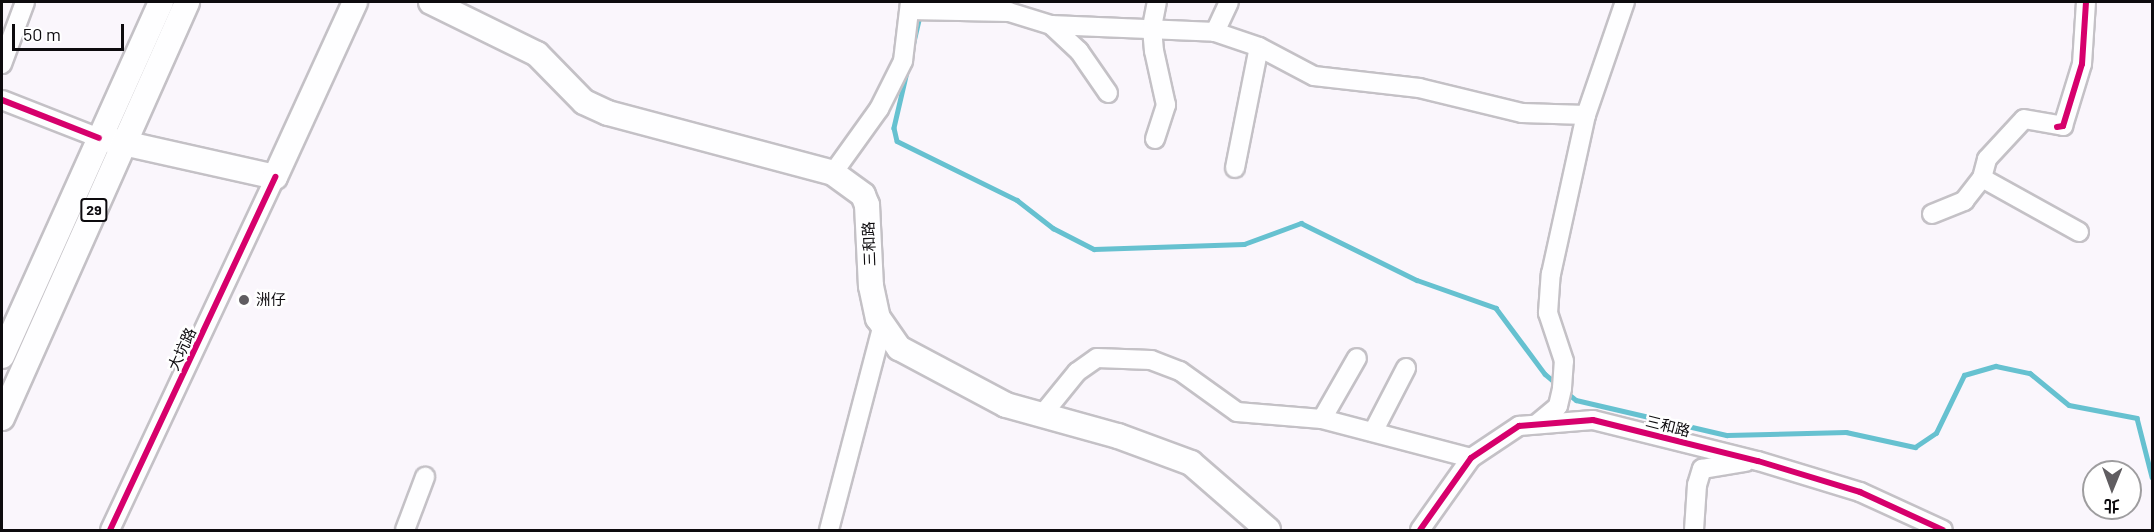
<!DOCTYPE html>
<html>
<head>
<meta charset="utf-8">
<style>
	body { margin:0 }
	#map { position:relative; width:2154px; height:532px; overflow:hidden; background:#faf6fc; font-family:Barlow,"Noto Sans TC",sans-serif }
	div>[style] { position:absolute }
	[style*='--x'] { left:calc(var(--x)*1px); top:calc(var(--y)*1px); width:calc(var(--w)*1px); rotate:calc(var(--a)*1deg) }
	.stream>* { height:4.5px; margin:-2.25px; padding:0 2.25px; transform-origin:2.25px; border-radius:2.25px; background:#66c1d0 }
	.roads { filter:drop-shadow(2px 0 #c4c1c6) drop-shadow(-2px 0 #c4c1c6) drop-shadow(0 2px #c4c1c6) drop-shadow(0 -2px #c4c1c6) }
	.minor>* { height:18px; margin:-9px; padding:0 9px; transform-origin:9px; border-radius:9px; background:#fefeff }
	.major>* { height:24px; margin:-12px; padding:0 12px; transform-origin:12px; border-radius:12px; background:#fefeff }
	.cycleway>* { height:6px; margin:-3px; padding:0 3px; transform-origin:3px; border-radius:3px; background:#d6006c }
	.dots>* { width:16px; height:16px; translate:-50% -50%; box-sizing:border-box; border:3px solid #fff; border-radius:50% }
	span { translate:-50% -50%; white-space:nowrap; text-align:center; line-height:1.15; -webkit-text-stroke:5px #fff; paint-order:stroke }
	.shield-label span { padding:2px 4px; background:#fff; border:2px solid; border-radius:4px; -webkit-text-stroke-width:0 }
	.shield-label { font-size:14px; color:#0d0b0e; font-weight:700 }
	.street-label { font-size:15px; color:#0d0b0e }
	.poi-label { font-size:15px; color:#0d0b0e }
	.left { translate:0 -50%; text-align:left }
	.frame { position:absolute; inset:0; border:3px solid #0d0b0e; pointer-events:none }
	.north { position:absolute; left:2082px; top:460px; width:60px; height:60px; box-sizing:border-box; background:#fff; border:2px solid #9e9d9f; border-radius:50%; rotate:181deg; font-size:16px; font-weight:700; line-height:24px; text-align:center; color:#0d0b0e }
	.north::after { content:''; display:block; margin:auto; width:21px; height:27px; background:#605d61; clip-path:polygon(50% 0,100% 100%,50% 72%,0 100%) }
	.scale { position:absolute; left:12px; top:24px; width:112px; height:27px; box-sizing:border-box; border:3px solid #0d0b0e; border-top:0; padding-left:8px; font-size:18px; line-height:21px; white-space:nowrap; color:#0d0b0e; -webkit-text-stroke:4px #fff; paint-order:stroke }
</style>
</head>
<body>
<div id="map">
	<div class="stream">
		<div style="--x:920;--y:16;--w:115;--a:103.1"></div>
		<div style="--x:894;--y:128;--w:13;--a:77"></div>
		<div style="--x:897;--y:141;--w:134;--a:26.2"></div>
		<div style="--x:1017;--y:200;--w:46;--a:37.9"></div>
		<div style="--x:1053;--y:228;--w:46;--a:27.1"></div>
		<div style="--x:1094;--y:249;--w:150;--a:-1.9"></div>
		<div style="--x:1244;--y:244;--w:61;--a:-20.2"></div>
		<div style="--x:1301;--y:223;--w:129;--a:26.2"></div>
		<div style="--x:1417;--y:280;--w:84;--a:19.5"></div>
		<div style="--x:1496;--y:308;--w:82;--a:53.4"></div>
		<div style="--x:1545;--y:374;--w:16;--a:40"></div>
		<div style="--x:1565;--y:391;--w:14;--a:39"></div>
		<div style="--x:1576;--y:400;--w:155;--a:13.1"></div>
		<div style="--x:1727;--y:435;--w:119;--a:-1.4"></div>
		<div style="--x:1846;--y:432;--w:71;--a:12.3"></div>
		<div style="--x:1915;--y:447;--w:25;--a:-34"></div>
		<div style="--x:1936;--y:433;--w:64;--a:-64.2"></div>
		<div style="--x:1964;--y:375;--w:33;--a:-16"></div>
		<div style="--x:1996;--y:366;--w:35;--a:12"></div>
		<div style="--x:2030;--y:373;--w:50;--a:39.4"></div>
		<div style="--x:2069;--y:405;--w:69;--a:10.8"></div>
		<div style="--x:2137;--y:418;--w:61;--a:75.7"></div>
	</div>
	<div class="roads">
		<div class="minor">
			<div style="--x:910;--y:10;--w:99;--a:1.2"></div>
			<div style="--x:1009;--y:12;--w:44;--a:17.2"></div>
			<div style="--x:1051;--y:25;--w:164;--a:2.4"></div>
			<div style="--x:1215;--y:32;--w:46;--a:18.8"></div>
			<div style="--x:1259;--y:47;--w:62;--a:27.8"></div>
			<div style="--x:1314;--y:76;--w:106;--a:6.5"></div>
			<div style="--x:1419;--y:88;--w:106;--a:13.6"></div>
			<div style="--x:1522;--y:113;--w:64;--a:1.8"></div>
			<div style="--x:1051;--y:25;--w:38;--a:43"></div>
			<div style="--x:1079;--y:51;--w:51;--a:55.4"></div>
			<div style="--x:1215;--y:32;--w:33;--a:-65"></div>
			<div style="--x:2;--y:64;--w:66;--a:-69.6"></div>
			<div style="--x:2;--y:100;--w:104;--a:21.4"></div>
			<div style="--x:1155;--y:139;--w:36;--a:-72"></div>
			<div style="--x:1166;--y:105;--w:55;--a:-102.5"></div>
			<div style="--x:1154;--y:51;--w:24;--a:-95"></div>
			<div style="--x:1152;--y:27;--w:25;--a:-79"></div>
			<div style="--x:1235;--y:168;--w:123;--a:-78.8"></div>
			<div style="--x:833;--y:173;--w:79;--a:-54.3"></div>
			<div style="--x:879;--y:109;--w:54;--a:-63.4"></div>
			<div style="--x:903;--y:61;--w:59;--a:-83.2"></div>
			<div style="--x:1982;--y:178;--w:111;--a:29.1"></div>
			<div style="--x:1932;--y:214;--w:35;--a:-22"></div>
			<div style="--x:1964;--y:201;--w:29;--a:-52"></div>
			<div style="--x:1982;--y:178;--w:20;--a:-75"></div>
			<div style="--x:1987;--y:159;--w:54;--a:-47.2"></div>
			<div style="--x:2024;--y:119;--w:40;--a:10"></div>
			<div style="--x:2063;--y:126;--w:65;--a:-73"></div>
			<div style="--x:2082;--y:64;--w:62;--a:-86.3"></div>
			<div style="--x:1042;--y:415;--w:55;--a:-50.9"></div>
			<div style="--x:1077;--y:372;--w:24;--a:-35"></div>
			<div style="--x:1097;--y:358;--w:54;--a:2.1"></div>
			<div style="--x:1151;--y:360;--w:31;--a:21"></div>
			<div style="--x:1180;--y:371;--w:70;--a:35.7"></div>
			<div style="--x:1237;--y:412;--w:85;--a:4.7"></div>
			<div style="--x:1322;--y:419;--w:154;--a:14.7"></div>
			<div style="--x:1322;--y:419;--w:70;--a:-60.2"></div>
			<div style="--x:1538;--y:423;--w:26;--a:-40"></div>
			<div style="--x:1558;--y:406;--w:18;--a:-77"></div>
			<div style="--x:1562;--y:388;--w:27;--a:-86"></div>
			<div style="--x:1564;--y:361;--w:51;--a:-108.4"></div>
			<div style="--x:1548;--y:313;--w:39;--a:-86"></div>
			<div style="--x:1551;--y:274;--w:163;--a:-77.6"></div>
			<div style="--x:1586;--y:115;--w:120;--a:-71"></div>
			<div style="--x:1373;--y:432;--w:72;--a:-62.7"></div>
			<div style="--x:110;--y:530;--w:390;--a:-64.9"></div>
			<div style="--x:405;--y:530;--w:57;--a:-69.3"></div>
			<div style="--x:829;--y:530;--w:209;--a:-75.3"></div>
			<div style="--x:1420;--y:530;--w:88;--a:-54.7"></div>
			<div style="--x:1471;--y:458;--w:58;--a:-33.7"></div>
			<div style="--x:1519;--y:426;--w:74;--a:-4.6"></div>
			<div style="--x:1593;--y:420;--w:170;--a:14"></div>
			<div style="--x:1758;--y:461;--w:107;--a:16.9"></div>
			<div style="--x:1860;--y:492;--w:91;--a:24.6"></div>
			<div style="--x:1694;--y:530;--w:45;--a:-86.2"></div>
			<div style="--x:1697;--y:485;--w:17;--a:-73"></div>
			<div style="--x:1702;--y:469;--w:44;--a:-9.2"></div>
		</div>
		<div class="major">
			<div style="--x:431;--y:2;--w:118;--a:26.1"></div>
			<div style="--x:537;--y:54;--w:67;--a:45.6"></div>
			<div style="--x:584;--y:102;--w:26;--a:25"></div>
			<div style="--x:608;--y:113;--w:233;--a:14.9"></div>
			<div style="--x:833;--y:173;--w:37;--a:36"></div>
			<div style="--x:863;--y:195;--w:11;--a:68"></div>
			<div style="--x:867;--y:205;--w:81;--a:87.2"></div>
			<div style="--x:871;--y:286;--w:33;--a:78"></div>
			<div style="--x:878;--y:318;--w:37;--a:55"></div>
			<div style="--x:899;--y:348;--w:121;--a:28"></div>
			<div style="--x:1006;--y:405;--w:116;--a:15.5"></div>
			<div style="--x:1118;--y:436;--w:78;--a:20.3"></div>
			<div style="--x:1191;--y:463;--w:102;--a:41"></div>
			<div style="--x:110;--y:140;--w:169;--a:12.6"></div>
			<div style="--x:275;--y:177;--w:192;--a:-65.4"></div>
			<div style="--x:2;--y:356;--w:388;--a:-65.8"></div>
			<div style="--x:2;--y:418;--w:455;--a:-66"></div>
		</div>
	</div>
	<div class="cycleway">
		<div style="--x:2;--y:100;--w:104;--a:21.4"></div>
		<div style="--x:2057;--y:127;--w:6;--a:-9"></div>
		<div style="--x:2063;--y:126;--w:65;--a:-73"></div>
		<div style="--x:2082;--y:64;--w:62;--a:-86.3"></div>
		<div style="--x:110;--y:530;--w:390;--a:-64.9"></div>
		<div style="--x:1420;--y:530;--w:88;--a:-54.7"></div>
		<div style="--x:1471;--y:458;--w:58;--a:-33.7"></div>
		<div style="--x:1519;--y:426;--w:74;--a:-4.6"></div>
		<div style="--x:1593;--y:420;--w:170;--a:14"></div>
		<div style="--x:1758;--y:461;--w:107;--a:16.9"></div>
		<div style="--x:1860;--y:492;--w:91;--a:24.6"></div>
	</div>
	<div class="dots">
		<div style="left:244px;top:300px;background:#605d61"></div>
	</div>
	<div class="shield-label">
		<span style="left:94px;top:210px">29</span>
	</div>
	<div class="street-label">
		<span style="left:869px;top:244px;rotate:-92deg">三和路</span>
		<span style="left:182px;top:349px;rotate:-65deg">大坑路</span>
		<span style="left:1668px;top:426px;rotate:14deg">三和路</span>
	</div>
	<div class="poi-label">
		<span class="left" style="left:256px;top:300px">洲仔</span>
	</div>
	<div class="frame"></div>
	<div class="north">北</div>
	<div class="scale">50 m</div>
</div>
</body>
</html>
